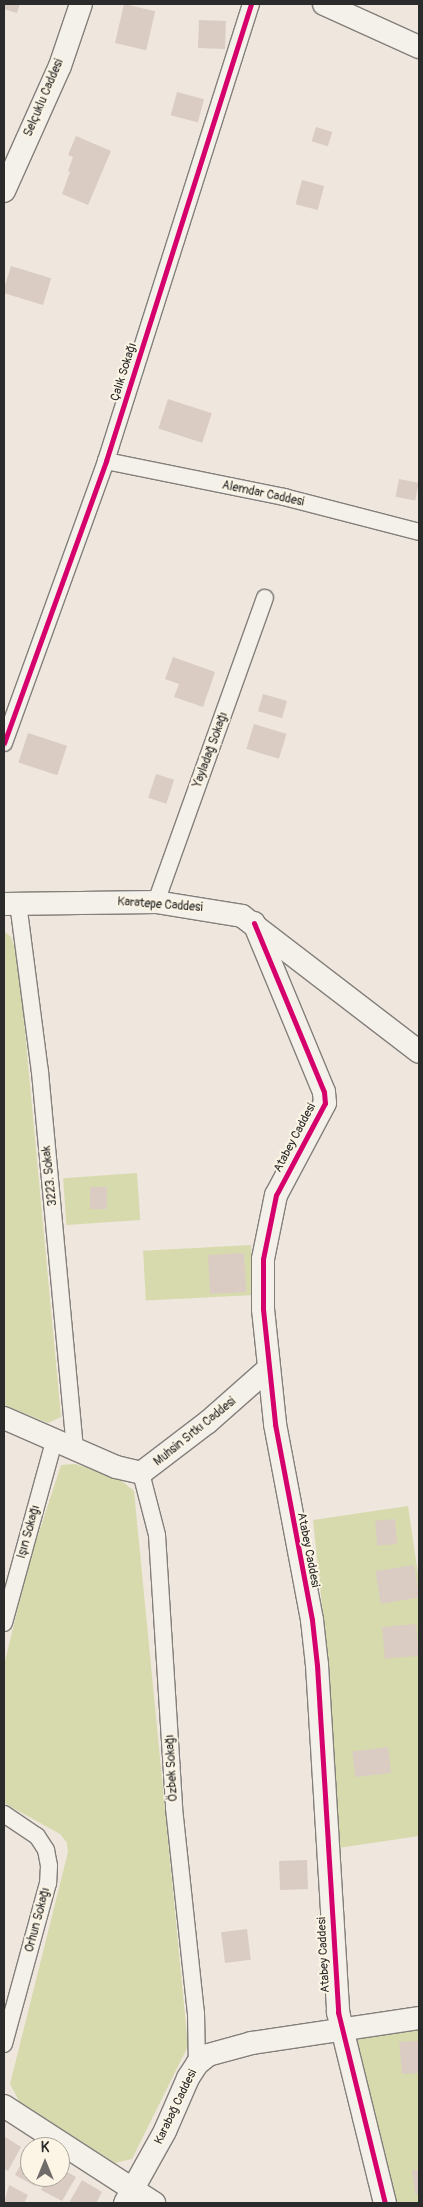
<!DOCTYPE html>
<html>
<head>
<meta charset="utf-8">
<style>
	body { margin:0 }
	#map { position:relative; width:423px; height:2207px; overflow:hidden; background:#efe6dd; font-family:Pangolin,sans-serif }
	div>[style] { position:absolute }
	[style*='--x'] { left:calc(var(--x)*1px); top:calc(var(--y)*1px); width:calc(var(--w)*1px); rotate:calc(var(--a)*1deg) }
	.green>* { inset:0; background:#d7daad; transform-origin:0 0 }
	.building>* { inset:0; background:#daccc3; transform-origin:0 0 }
	.roads { filter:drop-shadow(1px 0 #837f7b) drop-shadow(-1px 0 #837f7b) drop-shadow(0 1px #837f7b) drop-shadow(0 -1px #837f7b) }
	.street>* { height:16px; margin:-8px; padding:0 8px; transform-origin:8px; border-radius:8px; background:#f4f0ea }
	.secondary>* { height:22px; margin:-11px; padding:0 11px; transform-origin:11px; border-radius:11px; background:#f4f0ea }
	.cycleway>* { height:5px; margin:-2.5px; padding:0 2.5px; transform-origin:2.5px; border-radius:2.5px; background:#d6006c }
	span { translate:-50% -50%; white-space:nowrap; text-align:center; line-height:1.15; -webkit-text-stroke:4px #fcf5e5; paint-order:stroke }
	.street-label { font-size:12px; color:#2b2b2b }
	.frame { position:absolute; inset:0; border:5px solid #2b2b2b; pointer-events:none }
	.north { position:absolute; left:20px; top:2137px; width:50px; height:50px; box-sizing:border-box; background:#fcf5e5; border:1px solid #a8a49b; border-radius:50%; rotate:0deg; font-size:14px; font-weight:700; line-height:20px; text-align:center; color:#2b2b2b }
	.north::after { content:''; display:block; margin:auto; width:18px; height:22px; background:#706c69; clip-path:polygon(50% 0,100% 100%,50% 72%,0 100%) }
</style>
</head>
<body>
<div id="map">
	<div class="green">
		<div style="clip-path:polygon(4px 931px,11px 937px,18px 957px,61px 1417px,48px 1423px,4px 1405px)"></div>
		<div style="left:137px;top:1173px;width:47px;height:74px;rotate:86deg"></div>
		<div style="left:251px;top:1245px;width:50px;height:108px;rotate:87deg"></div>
		<div style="clip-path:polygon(75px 1464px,118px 1478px,134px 1491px,188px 2046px,132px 2159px,115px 2163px,19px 2101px,10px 2084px,68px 1852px,67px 1843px,60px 1834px,4px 1803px,4px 1665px,29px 1563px,61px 1465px)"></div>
		<div style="clip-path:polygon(408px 1506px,419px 1581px,419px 1836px,338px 1848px,329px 1670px,313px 1520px)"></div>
		<div style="clip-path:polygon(419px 2029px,419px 2203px,396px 2203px,357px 2039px)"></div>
	</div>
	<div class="building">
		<div style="clip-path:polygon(4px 4px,20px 4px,17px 13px,4px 9px)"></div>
		<div style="left:124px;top:4px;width:32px;height:40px;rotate:13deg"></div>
		<div style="left:199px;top:20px;width:27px;height:28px;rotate:2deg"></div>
		<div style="left:177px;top:92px;width:28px;height:24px;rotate:15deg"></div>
		<div style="left:316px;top:127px;width:17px;height:15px;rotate:17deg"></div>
		<div style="clip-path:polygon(76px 136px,111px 151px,88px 205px,62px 194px,70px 172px,68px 171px,73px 157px,68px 155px)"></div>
		<div style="left:302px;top:180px;width:23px;height:25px;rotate:15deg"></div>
		<div style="left:11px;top:266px;width:42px;height:28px;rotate:17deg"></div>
		<div style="left:168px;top:399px;width:46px;height:31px;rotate:18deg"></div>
		<div style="left:399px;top:479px;width:20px;height:18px;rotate:11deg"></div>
		<div style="clip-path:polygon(173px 657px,215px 672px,203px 707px,174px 697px,179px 684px,165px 679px)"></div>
		<div style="left:263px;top:694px;width:25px;height:18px;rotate:16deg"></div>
		<div style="left:254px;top:724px;width:34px;height:26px;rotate:17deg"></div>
		<div style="left:28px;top:733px;width:41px;height:31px;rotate:18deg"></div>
		<div style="left:156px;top:774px;width:19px;height:25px;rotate:18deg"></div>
		<div style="left:90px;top:1187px;width:17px;height:22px"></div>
		<div style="left:244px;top:1253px;width:39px;height:36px;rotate:87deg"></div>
		<div style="left:395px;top:1519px;width:25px;height:20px;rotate:85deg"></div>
		<div style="left:414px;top:1565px;width:33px;height:39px;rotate:81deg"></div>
		<div style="left:416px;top:1624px;width:32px;height:34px;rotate:85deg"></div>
		<div style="left:388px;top:1747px;width:26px;height:36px;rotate:83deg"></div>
		<div style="left:307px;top:1860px;width:29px;height:28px;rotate:88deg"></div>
		<div style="left:247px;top:1929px;width:31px;height:26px;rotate:83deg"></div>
		<div style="clip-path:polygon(419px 2041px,419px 2073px,402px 2074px,399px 2042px)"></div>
		<div style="clip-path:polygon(5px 2137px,21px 2147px,8px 2171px,4px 2169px)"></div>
		<div style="clip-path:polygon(28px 2151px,30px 2177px,40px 2177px,35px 2186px,15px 2175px)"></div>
		<div style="clip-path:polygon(60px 2168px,76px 2177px,62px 2201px,41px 2190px,49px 2177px,60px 2177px)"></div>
		<div style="clip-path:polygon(412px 2170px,419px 2170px,419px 2194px,415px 2194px)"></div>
		<div style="clip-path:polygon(82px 2180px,102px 2192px,96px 2203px,69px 2203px)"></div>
		<div style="clip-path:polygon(9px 2185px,28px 2195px,24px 2203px,4px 2203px)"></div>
	</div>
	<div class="roads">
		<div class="street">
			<div style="--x:106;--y:461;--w:182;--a:11.4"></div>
			<div style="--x:284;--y:497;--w:139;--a:14.5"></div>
			<div style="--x:4;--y:743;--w:300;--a:-70.1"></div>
			<div style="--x:106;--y:461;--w:479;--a:-72.4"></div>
			<div style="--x:156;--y:902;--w:323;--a:-70.3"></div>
			<div style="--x:18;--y:903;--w:170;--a:82.6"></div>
			<div style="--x:40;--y:1072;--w:380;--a:84.7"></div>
			<div style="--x:141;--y:1473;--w:64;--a:75.5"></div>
			<div style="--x:157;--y:1535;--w:274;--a:86.4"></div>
			<div style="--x:174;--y:1808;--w:206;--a:83.9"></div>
			<div style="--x:196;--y:2013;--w:51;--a:88.9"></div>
			<div style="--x:4;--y:1623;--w:188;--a:-74.6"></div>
			<div style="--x:4;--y:1814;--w:40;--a:34"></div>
			<div style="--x:37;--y:1836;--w:17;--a:57"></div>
			<div style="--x:46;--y:1850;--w:16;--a:79"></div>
			<div style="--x:49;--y:1866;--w:17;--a:93"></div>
			<div style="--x:48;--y:1883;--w:167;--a:105.3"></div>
		</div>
		<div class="secondary">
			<div style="--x:324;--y:4;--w:104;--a:24.4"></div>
			<div style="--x:4;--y:191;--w:137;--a:-65.9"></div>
			<div style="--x:60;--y:66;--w:65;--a:-71.3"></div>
			<div style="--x:4;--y:904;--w:152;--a:-0.8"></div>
			<div style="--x:156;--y:902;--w:87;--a:9.2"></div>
			<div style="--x:242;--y:916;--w:223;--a:37.5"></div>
			<div style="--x:254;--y:923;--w:183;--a:67.5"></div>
			<div style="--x:324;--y:1092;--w:11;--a:85"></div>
			<div style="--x:325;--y:1103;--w:104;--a:118"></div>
			<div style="--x:276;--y:1195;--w:65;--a:101.5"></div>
			<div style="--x:263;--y:1259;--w:50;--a:90"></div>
			<div style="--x:263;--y:1309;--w:116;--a:84"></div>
			<div style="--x:275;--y:1424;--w:199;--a:79.3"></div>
			<div style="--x:312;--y:1620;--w:45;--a:83.7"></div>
			<div style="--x:317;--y:1665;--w:348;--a:86.5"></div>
			<div style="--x:338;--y:2012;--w:197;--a:76.2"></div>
			<div style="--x:4;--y:1418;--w:122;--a:23.6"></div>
			<div style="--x:116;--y:1467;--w:26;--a:13"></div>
			<div style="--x:141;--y:1473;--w:84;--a:-37.3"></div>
			<div style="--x:208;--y:1422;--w:80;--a:-41.5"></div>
			<div style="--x:4;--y:2106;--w:179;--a:32.9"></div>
			<div style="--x:125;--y:2203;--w:82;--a:-60.9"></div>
			<div style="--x:165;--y:2131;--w:58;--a:-66.5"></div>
			<div style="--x:188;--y:2078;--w:17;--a:-57"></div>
			<div style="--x:197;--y:2064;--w:14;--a:-39"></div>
			<div style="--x:208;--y:2055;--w:46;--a:-15.3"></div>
			<div style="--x:252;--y:2043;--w:169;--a:-8.5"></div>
		</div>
	</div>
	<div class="cycleway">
		<div style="--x:4;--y:743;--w:300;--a:-70.1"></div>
		<div style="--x:106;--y:461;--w:479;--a:-72.4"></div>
		<div style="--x:254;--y:923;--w:183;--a:67.5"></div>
		<div style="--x:324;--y:1092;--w:11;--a:85"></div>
		<div style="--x:325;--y:1103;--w:104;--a:118"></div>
		<div style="--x:276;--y:1195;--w:65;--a:101.5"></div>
		<div style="--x:263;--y:1259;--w:50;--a:90"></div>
		<div style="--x:263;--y:1309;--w:116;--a:84"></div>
		<div style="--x:275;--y:1424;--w:199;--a:79.3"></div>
		<div style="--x:312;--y:1620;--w:45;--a:83.7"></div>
		<div style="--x:317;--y:1665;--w:348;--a:86.5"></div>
		<div style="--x:338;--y:2012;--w:197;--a:76.2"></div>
	</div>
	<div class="street-label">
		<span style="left:44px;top:98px;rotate:-67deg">Selçuklu Caddesi</span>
		<span style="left:124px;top:372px;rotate:-72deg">Çalık Sokağı</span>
		<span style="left:263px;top:494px;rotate:12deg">Alemdar Caddesi</span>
		<span style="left:211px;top:750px;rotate:-70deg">Yayladağ Sokağı</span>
		<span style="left:160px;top:905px;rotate:4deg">Karatepe Caddesi</span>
		<span style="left:295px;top:1138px;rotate:-62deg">Atabey Caddesi</span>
		<span style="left:50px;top:1176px;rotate:-96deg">3223. Sokak</span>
		<span style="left:195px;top:1432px;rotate:-39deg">Muhsin Sıtkı Caddesi</span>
		<span style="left:29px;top:1532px;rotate:-74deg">Işın Sokağı</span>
		<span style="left:308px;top:1550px;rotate:79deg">Atabey Caddesi</span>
		<span style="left:172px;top:1768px;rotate:-93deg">Özbek Sokağı</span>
		<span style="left:38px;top:1920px;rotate:-75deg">Orhun Sokağı</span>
		<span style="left:324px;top:1955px;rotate:-93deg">Atabey Caddesi</span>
		<span style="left:176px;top:2107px;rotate:-64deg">Karabağ Caddesi</span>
	</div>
	<div class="frame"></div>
	<div class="north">K</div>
</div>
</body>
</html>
